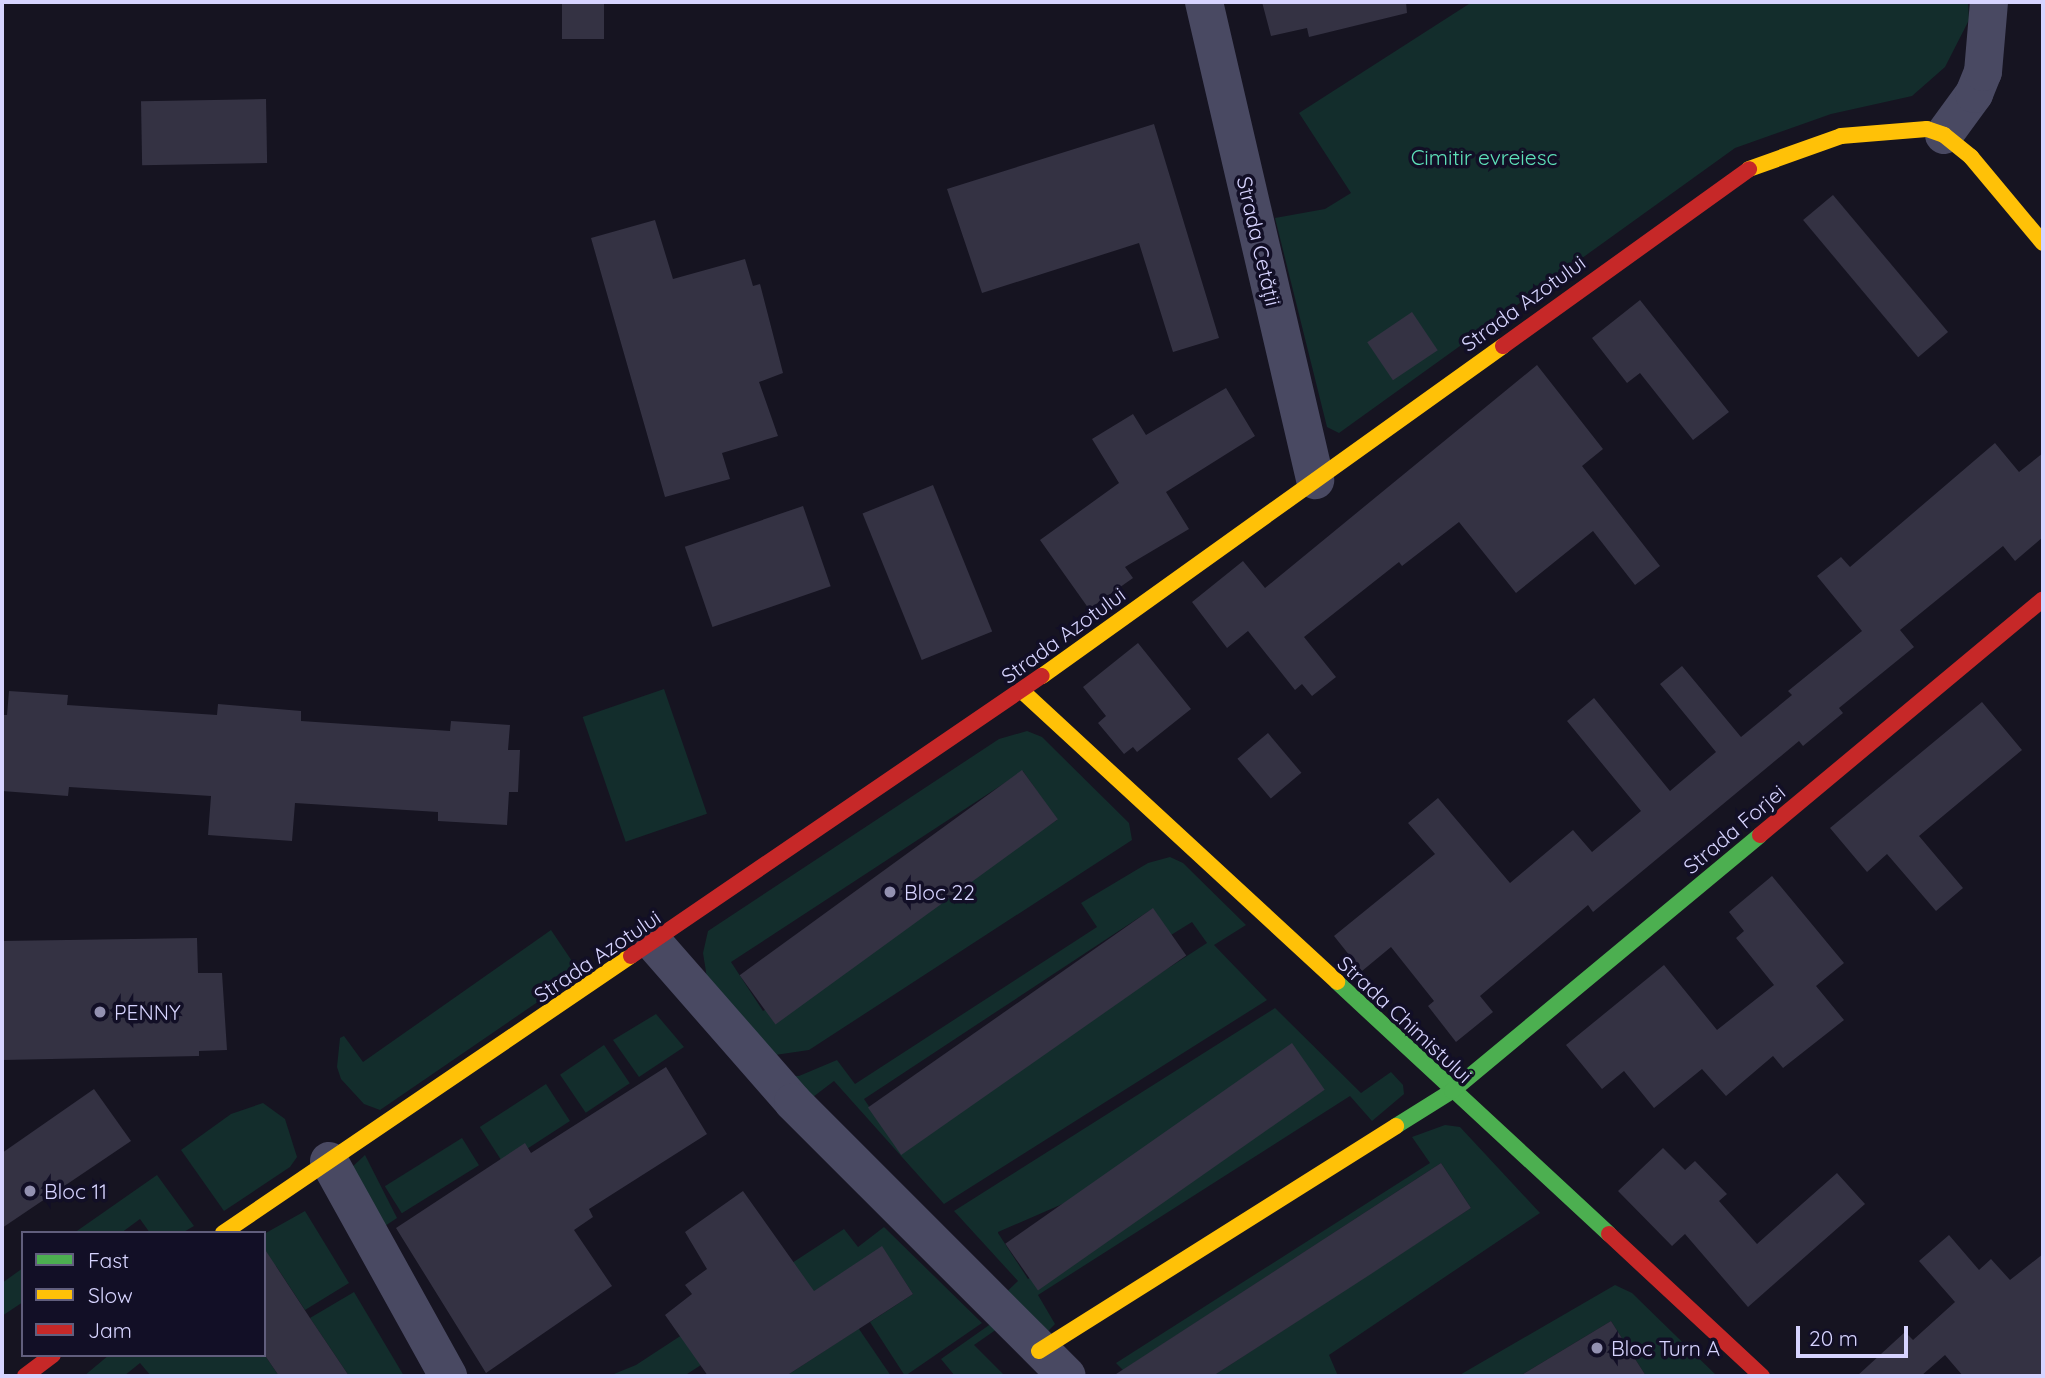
<!DOCTYPE html>
<html>
<head>
<meta charset="utf-8">
<style>
	body { margin:0 }
	#map { position:relative; width:2045px; height:1378px; overflow:hidden; background:#161421; font-family:Quicksand,sans-serif }
	div>[style] { position:absolute }
	[style*='--x'] { left:calc(var(--x)*1px); top:calc(var(--y)*1px); width:calc(var(--w)*1px); rotate:calc(var(--a)*1deg) }
	.green>* { inset:0; background:#132d2c; transform-origin:0 0 }
	.building>* { inset:0; background:#343243; transform-origin:0 0 }
	.street>* { height:38px; margin:-19px; padding:0 19px; transform-origin:19px; border-radius:19px; background:#494962 }
	.fast>* { height:16px; margin:-8px; padding:0 8px; transform-origin:8px; border-radius:8px; background:#4caf50 }
	.slow>* { height:16px; margin:-8px; padding:0 8px; transform-origin:8px; border-radius:8px; background:#ffc107 }
	.jam>* { height:16px; margin:-8px; padding:0 8px; transform-origin:8px; border-radius:8px; background:#c62828 }
	.dots>* { width:19px; height:19px; translate:-50% -50%; box-sizing:border-box; border:4px solid #120f26; border-radius:50% }
	span { translate:-50% -50%; white-space:nowrap; text-align:center; line-height:1.15; -webkit-text-stroke:7px #120f26; paint-order:stroke }
	.park-label { font-size:21px; color:#5ee2b9 }
	.street-label { font-size:21px; color:#d7d4ff }
	.poi-label { font-size:21px; color:#d7d4ff }
	.left { translate:0 -50%; text-align:left }
	.frame { position:absolute; inset:0; border:4px solid #d7d4ff; pointer-events:none }
	.legend { position:absolute; left:21px; top:1231px; width:245px; height:126px; box-sizing:border-box; background:#120f26; border:2px solid #615e7d; margin:0; padding:9px 12px; list-style:none; font-size:21px; color:#d7d4ff }
	.legend li { display:flex; align-items:center; gap:14px; height:35px }
	.legend b { width:35px; border:2px solid #615e7d }
	.scale { position:absolute; left:1796px; top:1326px; width:112px; height:32px; box-sizing:border-box; border:4px solid #d7d4ff; border-top:0; padding-left:9px; font-size:21px; line-height:24px; white-space:nowrap; color:#d7d4ff; -webkit-text-stroke:5px #120f26; paint-order:stroke }
</style>
</head>
<body>
<div id="map">
	<div class="green">
		<div style="clip-path:polygon(1472px 2px,1968px 2px,1969px 20px,1945px 67px,1912px 96px,1831px 114px,1735px 148px,1339px 433px,1327px 427px,1275px 218px,1325px 209px,1351px 193px,1299px 113px)"></div>
		<div style="left:664px;top:689px;width:132px;height:86px;rotate:71deg"></div>
		<div style="clip-path:polygon(evenodd,1027px 731px,1042px 737px,1129px 823px,1132px 840px,809px 1050px,775px 1055px,707px 978px,703px 953px,708px 931px,999px 739px,1027px 731px,1023px 771px,1057px 820px,763px 1011px,731px 962px,1023px 771px)"></div>
		<div style="clip-path:polygon(evenodd,1170px 857px,1183px 863px,1246px 925px,1214px 945px,1267px 1000px,944px 1204px,834px 1081px,809px 1100px,784px 1076px,799px 1076px,837px 1060px,855px 1084px,1097px 927px,1081px 903px,1148px 863px,1170px 857px,1152px 909px,1171px 935px,1192px 922px,1207px 943px,895px 1145px,864px 1099px,1152px 909px)"></div>
		<div style="clip-path:polygon(551px 930px,580px 973px,380px 1110px,364px 1104px,341px 1079px,337px 1067px,340px 1038px,344px 1036px,363px 1062px)"></div>
		<div style="clip-path:polygon(evenodd,1275px 1008px,1361px 1093px,1391px 1072px,1403px 1085px,1404px 1094px,1372px 1121px,1350px 1096px,1038px 1295px,1055px 1324px,1045px 1334px,998px 1300px,1018px 1281px,954px 1211px,1275px 1008px,1324px 1090px,1028px 1279px,998px 1233px,998px 1232px,1324px 1090px)"></div>
		<div style="clip-path:polygon(656px 1014px,684px 1047px,639px 1077px,613px 1040px)"></div>
		<div style="left:604px;top:1045px;width:46px;height:53px;rotate:56deg"></div>
		<div style="left:546px;top:1084px;width:44px;height:79px;rotate:57deg"></div>
		<div style="clip-path:polygon(263px 1103px,285px 1119px,297px 1157px,290px 1167px,224px 1211px,181px 1150px,231px 1114px)"></div>
		<div style="clip-path:polygon(1445px 1125px,1460px 1127px,1540px 1213px,1329px 1355px,1338px 1376px,1213px 1376px,1471px 1208px,1441px 1163px,1123px 1370px,1116px 1363px,1430px 1163px,1412px 1137px)"></div>
		<div style="left:462px;top:1138px;width:32px;height:91px;rotate:58deg"></div>
		<div style="clip-path:polygon(365px 1155px,397px 1218px,379px 1230px,351px 1168px)"></div>
		<div style="clip-path:polygon(157px 1175px,194px 1226px,182px 1233px,150px 1233px,140px 1219px,121px 1233px,74px 1233px)"></div>
		<div style="clip-path:polygon(305px 1211px,349px 1283px,305px 1310px,276px 1266px,264px 1273px,264px 1234px)"></div>
		<div style="clip-path:polygon(884px 1227px,982px 1323px,905px 1376px,870px 1322px,913px 1294px,882px 1247px,684px 1376px,609px 1376px,636px 1365px,844px 1229px,858px 1247px)"></div>
		<div style="clip-path:polygon(23px 1268px,23px 1302px,2px 1316px,2px 1283px)"></div>
		<div style="clip-path:polygon(1615px 1285px,1632px 1293px,1717px 1376px,1646px 1376px,1611px 1321px,1520px 1376px,1458px 1376px)"></div>
		<div style="clip-path:polygon(354px 1292px,404px 1376px,349px 1376px,310px 1318px)"></div>
		<div style="clip-path:polygon(992px 1323px,997px 1329px,974px 1345px,1005px 1376px,955px 1376px,941px 1359px)"></div>
		<div style="clip-path:polygon(859px 1329px,891px 1376px,786px 1376px,858px 1329px)"></div>
		<div style="clip-path:polygon(264px 1354px,279px 1376px,151px 1376px,140px 1363px,124px 1376px,84px 1376px,109px 1355px)"></div>
	</div>
	<div class="building">
		<div style="left:562px;top:2px;width:42px;height:37px"></div>
		<div style="clip-path:polygon(1262px 2px,1406px 2px,1407px 13px,1309px 37px,1307px 28px,1271px 36px)"></div>
		<div style="left:266px;top:99px;width:64px;height:125px;rotate:89deg"></div>
		<div style="clip-path:polygon(1154px 124px,1219px 338px,1173px 352px,1139px 243px,982px 293px,947px 189px)"></div>
		<div style="left:1833px;top:195px;width:179px;height:39px;rotate:50deg"></div>
		<div style="clip-path:polygon(655px 220px,673px 279px,745px 259px,753px 286px,760px 284px,783px 373px,759px 382px,778px 436px,722px 453px,730px 479px,665px 497px,591px 238px)"></div>
		<div style="clip-path:polygon(1640px 300px,1729px 412px,1693px 440px,1640px 373px,1627px 383px,1592px 338px)"></div>
		<div style="left:1412px;top:312px;width:46px;height:54px;rotate:56deg"></div>
		<div style="clip-path:polygon(1537px 365px,1603px 449px,1582px 466px,1660px 566px,1635px 585px,1593px 531px,1516px 593px,1459px 522px,1402px 566px,1399px 562px,1304px 637px,1336px 677px,1312px 696px,1302px 684px,1295px 690px,1248px 631px,1227px 648px,1192px 602px,1243px 561px,1265px 588px)"></div>
		<div style="clip-path:polygon(1226px 388px,1255px 436px,1166px 492px,1189px 529px,1125px 567px,1133px 578px,1089px 609px,1040px 540px,1119px 483px,1092px 439px,1133px 414px,1146px 435px)"></div>
		<div style="clip-path:polygon(1995px 443px,2019px 472px,2043px 453px,2043px 537px,2015px 561px,2003px 546px,1900px 630px,1914px 647px,1839px 708px,1843px 713px,1803px 746px,1799px 741px,1593px 912px,1588px 905px,1480px 996px,1493px 1012px,1456px 1042px,1428px 1006px,1434px 1001px,1391px 947px,1362px 971px,1334px 936px,1435px 854px,1408px 823px,1438px 798px,1510px 883px,1573px 830px,1592px 852px,1641px 811px,1567px 721px,1594px 698px,1670px 791px,1716px 752px,1660px 684px,1682px 666px,1741px 737px,1792px 695px,1788px 691px,1862px 631px,1817px 576px,1841px 557px,1850px 567px)"></div>
		<div style="left:933px;top:485px;width:158px;height:76px;rotate:68deg"></div>
		<div style="left:803px;top:506px;width:85px;height:125px;rotate:71deg"></div>
		<div style="clip-path:polygon(1138px 643px,1191px 709px,1137px 752px,1133px 747px,1124px 754px,1098px 723px,1106px 716px,1083px 687px)"></div>
		<div style="clip-path:polygon(9px 691px,68px 695px,67px 705px,217px 715px,218px 704px,301px 711px,301px 721px,450px 731px,451px 721px,510px 725px,508px 750px,520px 750px,518px 792px,509px 792px,507px 825px,438px 821px,438px 812px,295px 803px,292px 841px,208px 835px,211px 796px,69px 787px,68px 796px,2px 791px,2px 715px,7px 715px)"></div>
		<div style="clip-path:polygon(1982px 702px,2022px 750px,1919px 836px,1963px 888px,1936px 911px,1887px 854px,1867px 872px,1830px 828px)"></div>
		<div style="left:1268px;top:733px;width:52px;height:40px;rotate:50deg"></div>
		<div style="left:1022px;top:770px;width:61px;height:349px;rotate:54deg"></div>
		<div style="clip-path:polygon(1772px 876px,1844px 963px,1816px 986px,1844px 1020px,1783px 1068px,1773px 1056px,1726px 1096px,1702px 1069px,1654px 1108px,1624px 1071px,1602px 1089px,1566px 1045px,1664px 965px,1717px 1030px,1774px 985px,1736px 938px,1744px 931px,1729px 912px)"></div>
		<div style="left:1153px;top:908px;width:58px;height:348px;rotate:55deg"></div>
		<div style="clip-path:polygon(197px 938px,198px 973px,222px 973px,227px 1050px,199px 1051px,199px 1056px,2px 1060px,2px 941px)"></div>
		<div style="left:1292px;top:1043px;width:57px;height:350px;rotate:55deg"></div>
		<div style="clip-path:polygon(666px 1067px,707px 1134px,589px 1209px,593px 1217px,574px 1230px,612px 1286px,486px 1373px,396px 1228px,525px 1143px,531px 1153px)"></div>
		<div style="clip-path:polygon(94px 1089px,131px 1141px,2px 1228px,2px 1153px)"></div>
		<div style="clip-path:polygon(1663px 1148px,1685px 1170px,1695px 1161px,1727px 1194px,1719px 1201px,1757px 1244px,1837px 1173px,1865px 1204px,1748px 1307px,1685px 1234px,1672px 1246px,1618px 1191px)"></div>
		<div style="clip-path:polygon(1441px 1163px,1471px 1208px,1371px 1274px,1213px 1376px,1113px 1376px)"></div>
		<div style="clip-path:polygon(743px 1191px,814px 1291px,882px 1246px,913px 1294px,786px 1376px,708px 1376px,665px 1315px,692px 1294px,685px 1285px,707px 1269px,685px 1232px)"></div>
		<div style="clip-path:polygon(1949px 1235px,1979px 1270px,1991px 1259px,2010px 1280px,2043px 1254px,2043px 1376px,1963px 1376px,1945px 1355px,1921px 1376px,1857px 1376px,1905px 1332px,1913px 1340px,1955px 1302px,1919px 1261px)"></div>
		<div style="clip-path:polygon(264px 1248px,310px 1318px,349px 1376px,279px 1376px,264px 1354px)"></div>
		<div style="clip-path:polygon(1611px 1321px,1646px 1376px,1520px 1376px)"></div>
	</div>
	<div class="street">
		<div style="--x:1204;--y:2;--w:491;--a:76.9"></div>
		<div style="--x:1944;--y:135;--w:51;--a:-53.8"></div>
		<div style="--x:1974;--y:94;--w:24;--a:-68"></div>
		<div style="--x:1983;--y:72;--w:70;--a:-85.1"></div>
		<div style="--x:654;--y:943;--w:211;--a:48.8"></div>
		<div style="--x:793;--y:1102;--w:387;--a:45"></div>
		<div style="--x:329;--y:1161;--w:246;--a:61"></div>
	</div>
	<div class="fast">
		<div style="--x:1337;--y:982;--w:371;--a:42.8"></div>
		<div style="--x:1396;--y:1126;--w:66;--a:-32"></div>
		<div style="--x:1452;--y:1091;--w:400;--a:-39.7"></div>
	</div>
	<div class="slow">
		<div style="--x:1749;--y:169;--w:98;--a:-19.7"></div>
		<div style="--x:1841;--y:136;--w:86;--a:-4.7"></div>
		<div style="--x:1927;--y:129;--w:18;--a:19"></div>
		<div style="--x:1944;--y:135;--w:35;--a:39"></div>
		<div style="--x:1971;--y:157;--w:112;--a:50.1"></div>
		<div style="--x:1042;--y:676;--w:567;--a:-35.6"></div>
		<div style="--x:1022;--y:691;--w:429;--a:42.7"></div>
		<div style="--x:223;--y:1233;--w:493;--a:-34.2"></div>
		<div style="--x:1039;--y:1351;--w:422;--a:-32.2"></div>
	</div>
	<div class="jam">
		<div style="--x:1503;--y:346;--w:303;--a:-35.7"></div>
		<div style="--x:1760;--y:835;--w:368;--a:-39.8"></div>
		<div style="--x:631;--y:956;--w:497;--a:-34.3"></div>
		<div style="--x:1609;--y:1234;--w:209;--a:42.9"></div>
		<div style="--x:25;--y:1376;--w:35;--a:-37"></div>
	</div>
	<div class="dots">
		<div style="left:890px;top:892px;background:#9391b1"></div>
		<div style="left:100px;top:1012px;background:#9391b1"></div>
		<div style="left:30px;top:1191px;background:#9391b1"></div>
		<div style="left:1597px;top:1348px;background:#9391b1"></div>
	</div>
	<div class="park-label">
		<span style="left:1484px;top:157px">Cimitir evreiesc</span>
	</div>
	<div class="street-label">
		<span style="left:1259px;top:241px;rotate:77deg">Strada Cetății</span>
		<span style="left:1523px;top:303px;rotate:-36deg">Strada Azotului</span>
		<span style="left:1063px;top:635px;rotate:-36deg">Strada Azotului</span>
		<span style="left:1734px;top:829px;rotate:-40deg">Strada Forjei</span>
		<span style="left:597px;top:956px;rotate:-34deg">Strada Azotului</span>
		<span style="left:1405px;top:1019px;rotate:43deg">Strada Chimistului</span>
	</div>
	<div class="poi-label">
		<span class="left" style="left:904px;top:892px">Bloc 22</span>
		<span class="left" style="left:114px;top:1012px">PENNY</span>
		<span class="left" style="left:44px;top:1191px">Bloc 11</span>
		<span class="left" style="left:1611px;top:1348px">Bloc Turn A</span>
	</div>
	<div class="frame"></div>
	<ul class="legend">
	<li><b style="height:9px;background:#4caf50"></b>Fast</li>
	<li><b style="height:9px;background:#ffc107"></b>Slow</li>
	<li><b style="height:9px;background:#c62828"></b>Jam</li>
	</ul>
	<div class="scale">20 m</div>
</div>
</body>
</html>
